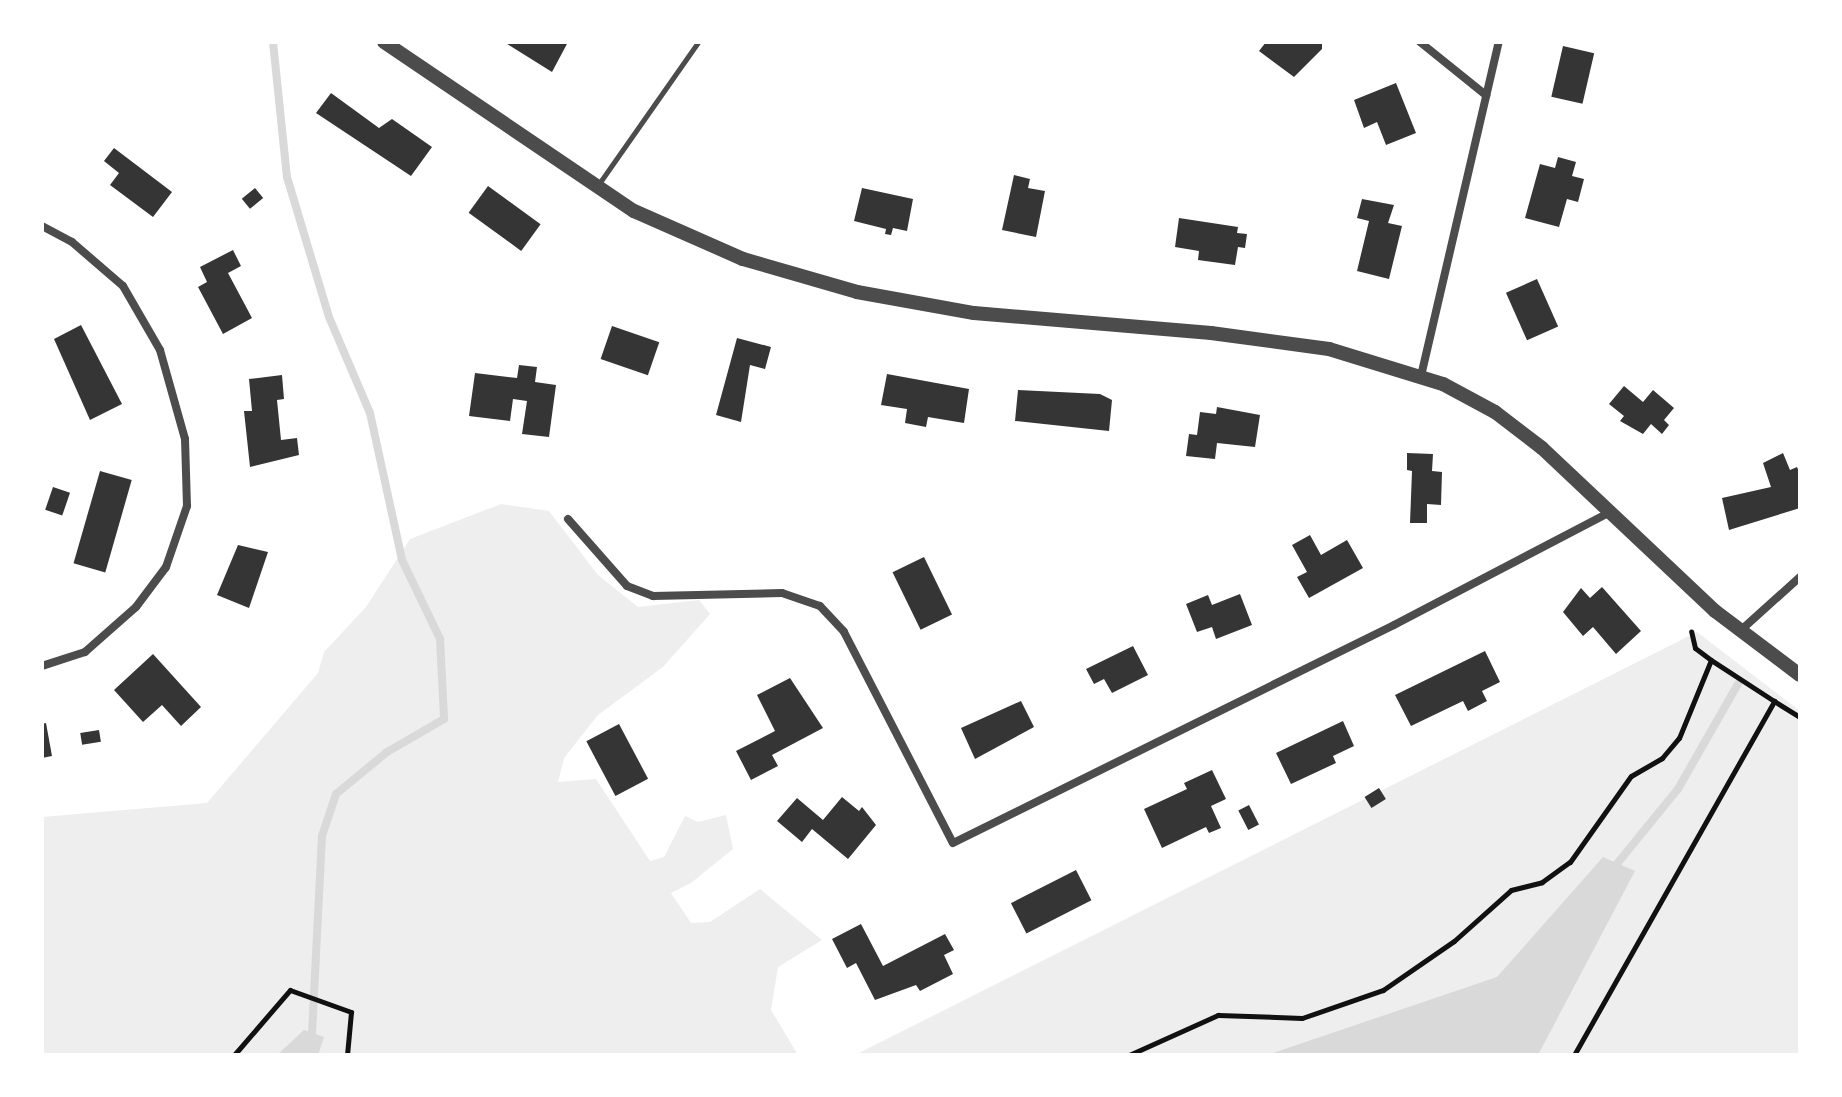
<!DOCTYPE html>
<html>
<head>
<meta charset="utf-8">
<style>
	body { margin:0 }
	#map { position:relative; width:1842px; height:1097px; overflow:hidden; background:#fff; font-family:"Archivo Narrow",sans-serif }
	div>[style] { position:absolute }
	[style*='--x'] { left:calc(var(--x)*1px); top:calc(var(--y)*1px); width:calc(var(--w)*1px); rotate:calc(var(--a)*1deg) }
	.green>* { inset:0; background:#eee }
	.water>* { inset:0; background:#d9d9d9 }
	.stream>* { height:8px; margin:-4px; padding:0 4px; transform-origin:4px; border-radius:4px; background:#d9d9d9 }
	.building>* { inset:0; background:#353535; transform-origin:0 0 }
	.path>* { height:5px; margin:-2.5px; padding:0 2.5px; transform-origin:2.5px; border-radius:2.5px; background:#111 }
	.service>* { height:5px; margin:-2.5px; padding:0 2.5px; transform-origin:2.5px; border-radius:2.5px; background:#4c4c4c }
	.minor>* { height:8px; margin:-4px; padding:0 4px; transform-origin:4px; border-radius:4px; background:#4c4c4c }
	.tertiary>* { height:14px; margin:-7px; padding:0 7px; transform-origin:7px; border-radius:7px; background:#4c4c4c }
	span { translate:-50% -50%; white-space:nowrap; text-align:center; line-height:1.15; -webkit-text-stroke:6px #fff; paint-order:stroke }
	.frame { position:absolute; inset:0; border:44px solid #fff; pointer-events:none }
</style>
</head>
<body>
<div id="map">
	<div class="green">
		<div style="clip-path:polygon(501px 504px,549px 511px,598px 575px,638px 607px,699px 600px,710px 614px,663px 667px,598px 715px,564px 758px,558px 782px,596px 779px,650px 861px,664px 857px,685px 816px,698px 822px,726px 815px,733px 849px,691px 883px,671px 893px,691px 923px,710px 922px,760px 889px,822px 940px,778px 967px,771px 1010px,798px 1055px,42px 1055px,42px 817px,207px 803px,318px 673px,324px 652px,366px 607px,410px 539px)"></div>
		<div style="clip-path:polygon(1697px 632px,1800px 711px,1800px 1055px,855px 1055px)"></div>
	</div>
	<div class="water">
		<div style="clip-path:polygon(1603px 857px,1635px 871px,1538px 1055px,1267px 1055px,1497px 977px)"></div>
		<div style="clip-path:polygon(304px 1030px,324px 1037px,318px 1055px,277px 1055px)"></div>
	</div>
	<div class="stream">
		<div style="--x:273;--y:42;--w:136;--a:84.1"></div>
		<div style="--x:287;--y:177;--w:146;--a:73.3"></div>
		<div style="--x:329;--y:317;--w:104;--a:66.9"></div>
		<div style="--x:370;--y:413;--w:150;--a:77.7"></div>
		<div style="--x:402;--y:560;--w:88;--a:64.3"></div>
		<div style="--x:440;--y:639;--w:80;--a:87.1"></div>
		<div style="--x:444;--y:719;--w:66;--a:149.9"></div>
		<div style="--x:387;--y:752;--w:66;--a:140.5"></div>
		<div style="--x:336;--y:794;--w:44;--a:108.4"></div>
		<div style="--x:322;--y:836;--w:197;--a:92.9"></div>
		<div style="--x:1616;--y:865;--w:98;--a:-50.8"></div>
		<div style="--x:1678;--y:789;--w:121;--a:-60.3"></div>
	</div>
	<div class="building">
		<div style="clip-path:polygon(504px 42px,568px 42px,552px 72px)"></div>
		<div style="clip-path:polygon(1266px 42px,1322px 42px,1322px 49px,1294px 77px,1259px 51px)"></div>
		<div style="left:1563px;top:46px;width:32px;height:52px;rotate:13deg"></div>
		<div style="clip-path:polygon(1396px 83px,1416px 133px,1386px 145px,1377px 122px,1364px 128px,1354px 100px)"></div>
		<div style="clip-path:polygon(331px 93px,379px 128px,392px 119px,432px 147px,411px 176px,316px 113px)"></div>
		<div style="clip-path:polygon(114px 148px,172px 192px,153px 217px,110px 185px,119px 173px,104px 161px)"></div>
		<div style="clip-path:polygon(1558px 157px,1576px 162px,1572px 176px,1584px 179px,1578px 202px,1567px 199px,1559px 227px,1525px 218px,1540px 164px,1555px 168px)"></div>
		<div style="clip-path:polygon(1014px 175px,1030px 179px,1028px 188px,1045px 191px,1036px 237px,1002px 230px)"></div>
		<div style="left:488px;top:186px;width:65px;height:33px;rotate:36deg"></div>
		<div style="left:255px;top:188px;width:13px;height:17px;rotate:51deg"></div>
		<div style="clip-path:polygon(862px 188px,913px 199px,907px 231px,893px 228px,891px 235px,885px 234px,886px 229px,854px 221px)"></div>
		<div style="clip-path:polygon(1362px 199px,1394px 205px,1388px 223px,1402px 226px,1389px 279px,1357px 271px,1369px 221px,1357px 218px)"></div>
		<div style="clip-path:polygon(1179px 218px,1238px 227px,1237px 233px,1247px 234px,1245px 248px,1238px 247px,1235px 265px,1198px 260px,1199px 251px,1175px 247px)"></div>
		<div style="clip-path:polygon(233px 250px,241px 266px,228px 273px,252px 318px,223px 334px,198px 287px,207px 282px,200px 267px)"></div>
		<div style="left:1537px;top:279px;width:52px;height:34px;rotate:66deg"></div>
		<div style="clip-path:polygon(81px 325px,122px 404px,90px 420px,54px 339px)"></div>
		<div style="left:612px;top:326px;width:50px;height:35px;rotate:19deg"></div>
		<div style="clip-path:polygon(737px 338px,771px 347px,765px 369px,750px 365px,741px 422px,716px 415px)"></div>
		<div style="clip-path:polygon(519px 365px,537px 367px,535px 382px,556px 385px,549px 437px,522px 434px,527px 401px,513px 399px,510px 421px,469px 416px,475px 373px,517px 378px)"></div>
		<div style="clip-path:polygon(887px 374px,969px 389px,964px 423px,928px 417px,926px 427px,905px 423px,907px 409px,881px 405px)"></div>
		<div style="clip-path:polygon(282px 375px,284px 399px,277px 400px,281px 440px,297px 438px,299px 455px,250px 467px,244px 411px,252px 411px,249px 379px)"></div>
		<div style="clip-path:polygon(1624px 386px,1643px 402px,1653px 390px,1674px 408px,1664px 420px,1669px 425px,1662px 434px,1651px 424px,1643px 434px,1620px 421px,1624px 416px,1609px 404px)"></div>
		<div style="clip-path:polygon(1018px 390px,1100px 394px,1112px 400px,1109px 431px,1015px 421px)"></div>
		<div style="clip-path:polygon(1217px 407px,1260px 415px,1255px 447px,1217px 443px,1215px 459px,1186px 456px,1189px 434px,1197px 435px,1200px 412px,1216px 414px)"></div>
		<div style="clip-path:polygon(1407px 453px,1433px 454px,1432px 471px,1442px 472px,1441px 505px,1427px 504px,1427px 523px,1410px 523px,1412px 471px,1407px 470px)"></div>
		<div style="clip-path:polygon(1783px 453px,1790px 470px,1797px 467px,1800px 474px,1800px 508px,1729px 530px,1722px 498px,1771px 487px,1763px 463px)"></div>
		<div style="left:100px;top:471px;width:33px;height:96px;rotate:16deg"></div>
		<div style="left:53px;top:487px;width:18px;height:24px;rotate:19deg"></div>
		<div style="clip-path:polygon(1310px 535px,1321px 555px,1347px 540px,1363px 568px,1309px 598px,1297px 577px,1307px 572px,1292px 545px)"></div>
		<div style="clip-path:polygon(238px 545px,268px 552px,249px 608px,217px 595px)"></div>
		<div style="left:924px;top:557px;width:64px;height:35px;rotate:64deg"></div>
		<div style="clip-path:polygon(1602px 587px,1641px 631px,1616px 654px,1593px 627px,1583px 636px,1563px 612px,1581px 588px,1590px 598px)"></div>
		<div style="clip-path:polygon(1240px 594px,1252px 625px,1216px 639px,1212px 627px,1197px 632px,1186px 604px,1208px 595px,1212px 605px)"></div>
		<div style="clip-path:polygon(1133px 646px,1148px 675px,1112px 693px,1104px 679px,1094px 684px,1086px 669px)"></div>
		<div style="clip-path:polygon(1485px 651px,1500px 682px,1482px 691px,1487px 701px,1468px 711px,1463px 701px,1411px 726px,1395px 695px)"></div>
		<div style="clip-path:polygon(153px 654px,201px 707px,181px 726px,162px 705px,143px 722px,114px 690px)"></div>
		<div style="clip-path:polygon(790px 678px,823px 728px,772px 755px,778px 766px,751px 780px,736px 751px,775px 731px,757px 695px)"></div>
		<div style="clip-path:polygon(1021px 701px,1034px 727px,975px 759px,961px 728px)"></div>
		<div style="clip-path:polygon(1343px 721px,1354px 746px,1333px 756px,1336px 763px,1291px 784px,1276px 753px)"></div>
		<div style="clip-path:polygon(46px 723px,52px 756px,42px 758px,42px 724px)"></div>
		<div style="left:619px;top:724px;width:62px;height:37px;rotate:62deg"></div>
		<div style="left:99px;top:730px;width:12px;height:19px;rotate:81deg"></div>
		<div style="clip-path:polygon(1212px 770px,1226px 799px,1211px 806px,1221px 828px,1209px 833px,1206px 827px,1162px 848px,1144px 809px,1187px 789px,1184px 783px)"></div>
		<div style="left:1379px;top:788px;width:13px;height:17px;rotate:58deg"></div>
		<div style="clip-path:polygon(842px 797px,859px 811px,862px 807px,876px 825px,848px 859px,812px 829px,802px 842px,777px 821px,797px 798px,823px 820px)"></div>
		<div style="left:1249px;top:805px;width:22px;height:12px;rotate:63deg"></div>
		<div style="left:1076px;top:870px;width:34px;height:73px;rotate:63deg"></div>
		<div style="clip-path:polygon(861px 924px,883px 966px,945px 934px,954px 950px,944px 955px,953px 974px,920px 991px,916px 985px,875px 1000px,856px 963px,847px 968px,832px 939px)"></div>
	</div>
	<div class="path">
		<div style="--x:1774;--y:701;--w:31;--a:32"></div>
		<div style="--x:234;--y:1055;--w:86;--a:-49.3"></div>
		<div style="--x:290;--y:990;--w:65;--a:19.8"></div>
		<div style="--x:351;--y:1012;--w:43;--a:95.3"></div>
		<div style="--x:1129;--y:1055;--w:98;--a:-24.2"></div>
		<div style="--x:1218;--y:1015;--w:84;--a:2"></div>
		<div style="--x:1302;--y:1018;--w:86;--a:-19.1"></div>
		<div style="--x:1383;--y:990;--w:86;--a:-34.6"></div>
		<div style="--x:1454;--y:941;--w:76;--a:-41.8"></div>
		<div style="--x:1511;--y:890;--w:32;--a:-14"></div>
		<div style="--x:1542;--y:882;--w:34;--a:-36"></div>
		<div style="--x:1570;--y:862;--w:105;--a:-54.7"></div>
		<div style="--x:1631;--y:776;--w:36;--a:-30"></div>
		<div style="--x:1662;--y:758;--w:26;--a:-50"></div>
		<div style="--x:1679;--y:738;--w:84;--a:-67.7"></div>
		<div style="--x:1711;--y:660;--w:20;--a:-143"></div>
		<div style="--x:1695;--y:648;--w:17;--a:-103"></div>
		<div style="--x:1574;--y:1055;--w:407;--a:-60.5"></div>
		<div style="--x:1774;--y:701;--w:75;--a:-146.9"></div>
	</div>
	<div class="service">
		<div style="--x:598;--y:185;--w:174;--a:-55"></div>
	</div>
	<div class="minor">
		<div style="--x:1420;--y:42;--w:85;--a:38.8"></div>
		<div style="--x:42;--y:226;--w:34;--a:28"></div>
		<div style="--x:72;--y:242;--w:67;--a:40.8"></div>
		<div style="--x:123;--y:286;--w:74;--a:60"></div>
		<div style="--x:160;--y:350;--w:92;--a:74.3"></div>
		<div style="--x:185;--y:439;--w:67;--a:88.3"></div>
		<div style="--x:187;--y:506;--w:65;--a:109"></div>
		<div style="--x:166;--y:567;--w:50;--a:126.9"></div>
		<div style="--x:136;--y:607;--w:68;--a:138.6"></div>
		<div style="--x:85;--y:652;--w:45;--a:162"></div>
		<div style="--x:1421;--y:376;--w:343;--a:-76.9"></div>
		<div style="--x:568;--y:519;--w:89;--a:48.6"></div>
		<div style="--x:627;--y:586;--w:28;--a:21"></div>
		<div style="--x:653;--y:596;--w:129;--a:-1.3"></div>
		<div style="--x:782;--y:593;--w:40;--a:18.9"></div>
		<div style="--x:820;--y:606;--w:35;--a:47"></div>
		<div style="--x:844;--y:632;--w:237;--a:62.7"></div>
		<div style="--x:953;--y:843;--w:492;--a:-26.3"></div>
		<div style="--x:1394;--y:625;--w:244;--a:-27.6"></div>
		<div style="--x:1740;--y:631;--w:81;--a:-42"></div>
	</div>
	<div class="tertiary">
		<div style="--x:384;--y:42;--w:302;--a:34.1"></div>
		<div style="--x:634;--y:211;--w:119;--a:23.8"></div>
		<div style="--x:743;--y:259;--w:119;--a:16.1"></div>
		<div style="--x:857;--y:292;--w:119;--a:10.2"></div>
		<div style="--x:974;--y:313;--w:238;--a:4.8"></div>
		<div style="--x:1211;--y:333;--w:119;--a:7.7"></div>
		<div style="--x:1329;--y:349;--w:119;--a:17.1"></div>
		<div style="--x:1443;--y:384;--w:59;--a:28.3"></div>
		<div style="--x:1495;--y:412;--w:59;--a:37.5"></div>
		<div style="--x:1542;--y:448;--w:238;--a:43.3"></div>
		<div style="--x:1715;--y:611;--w:106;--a:37"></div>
	</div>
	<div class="frame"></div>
</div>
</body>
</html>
